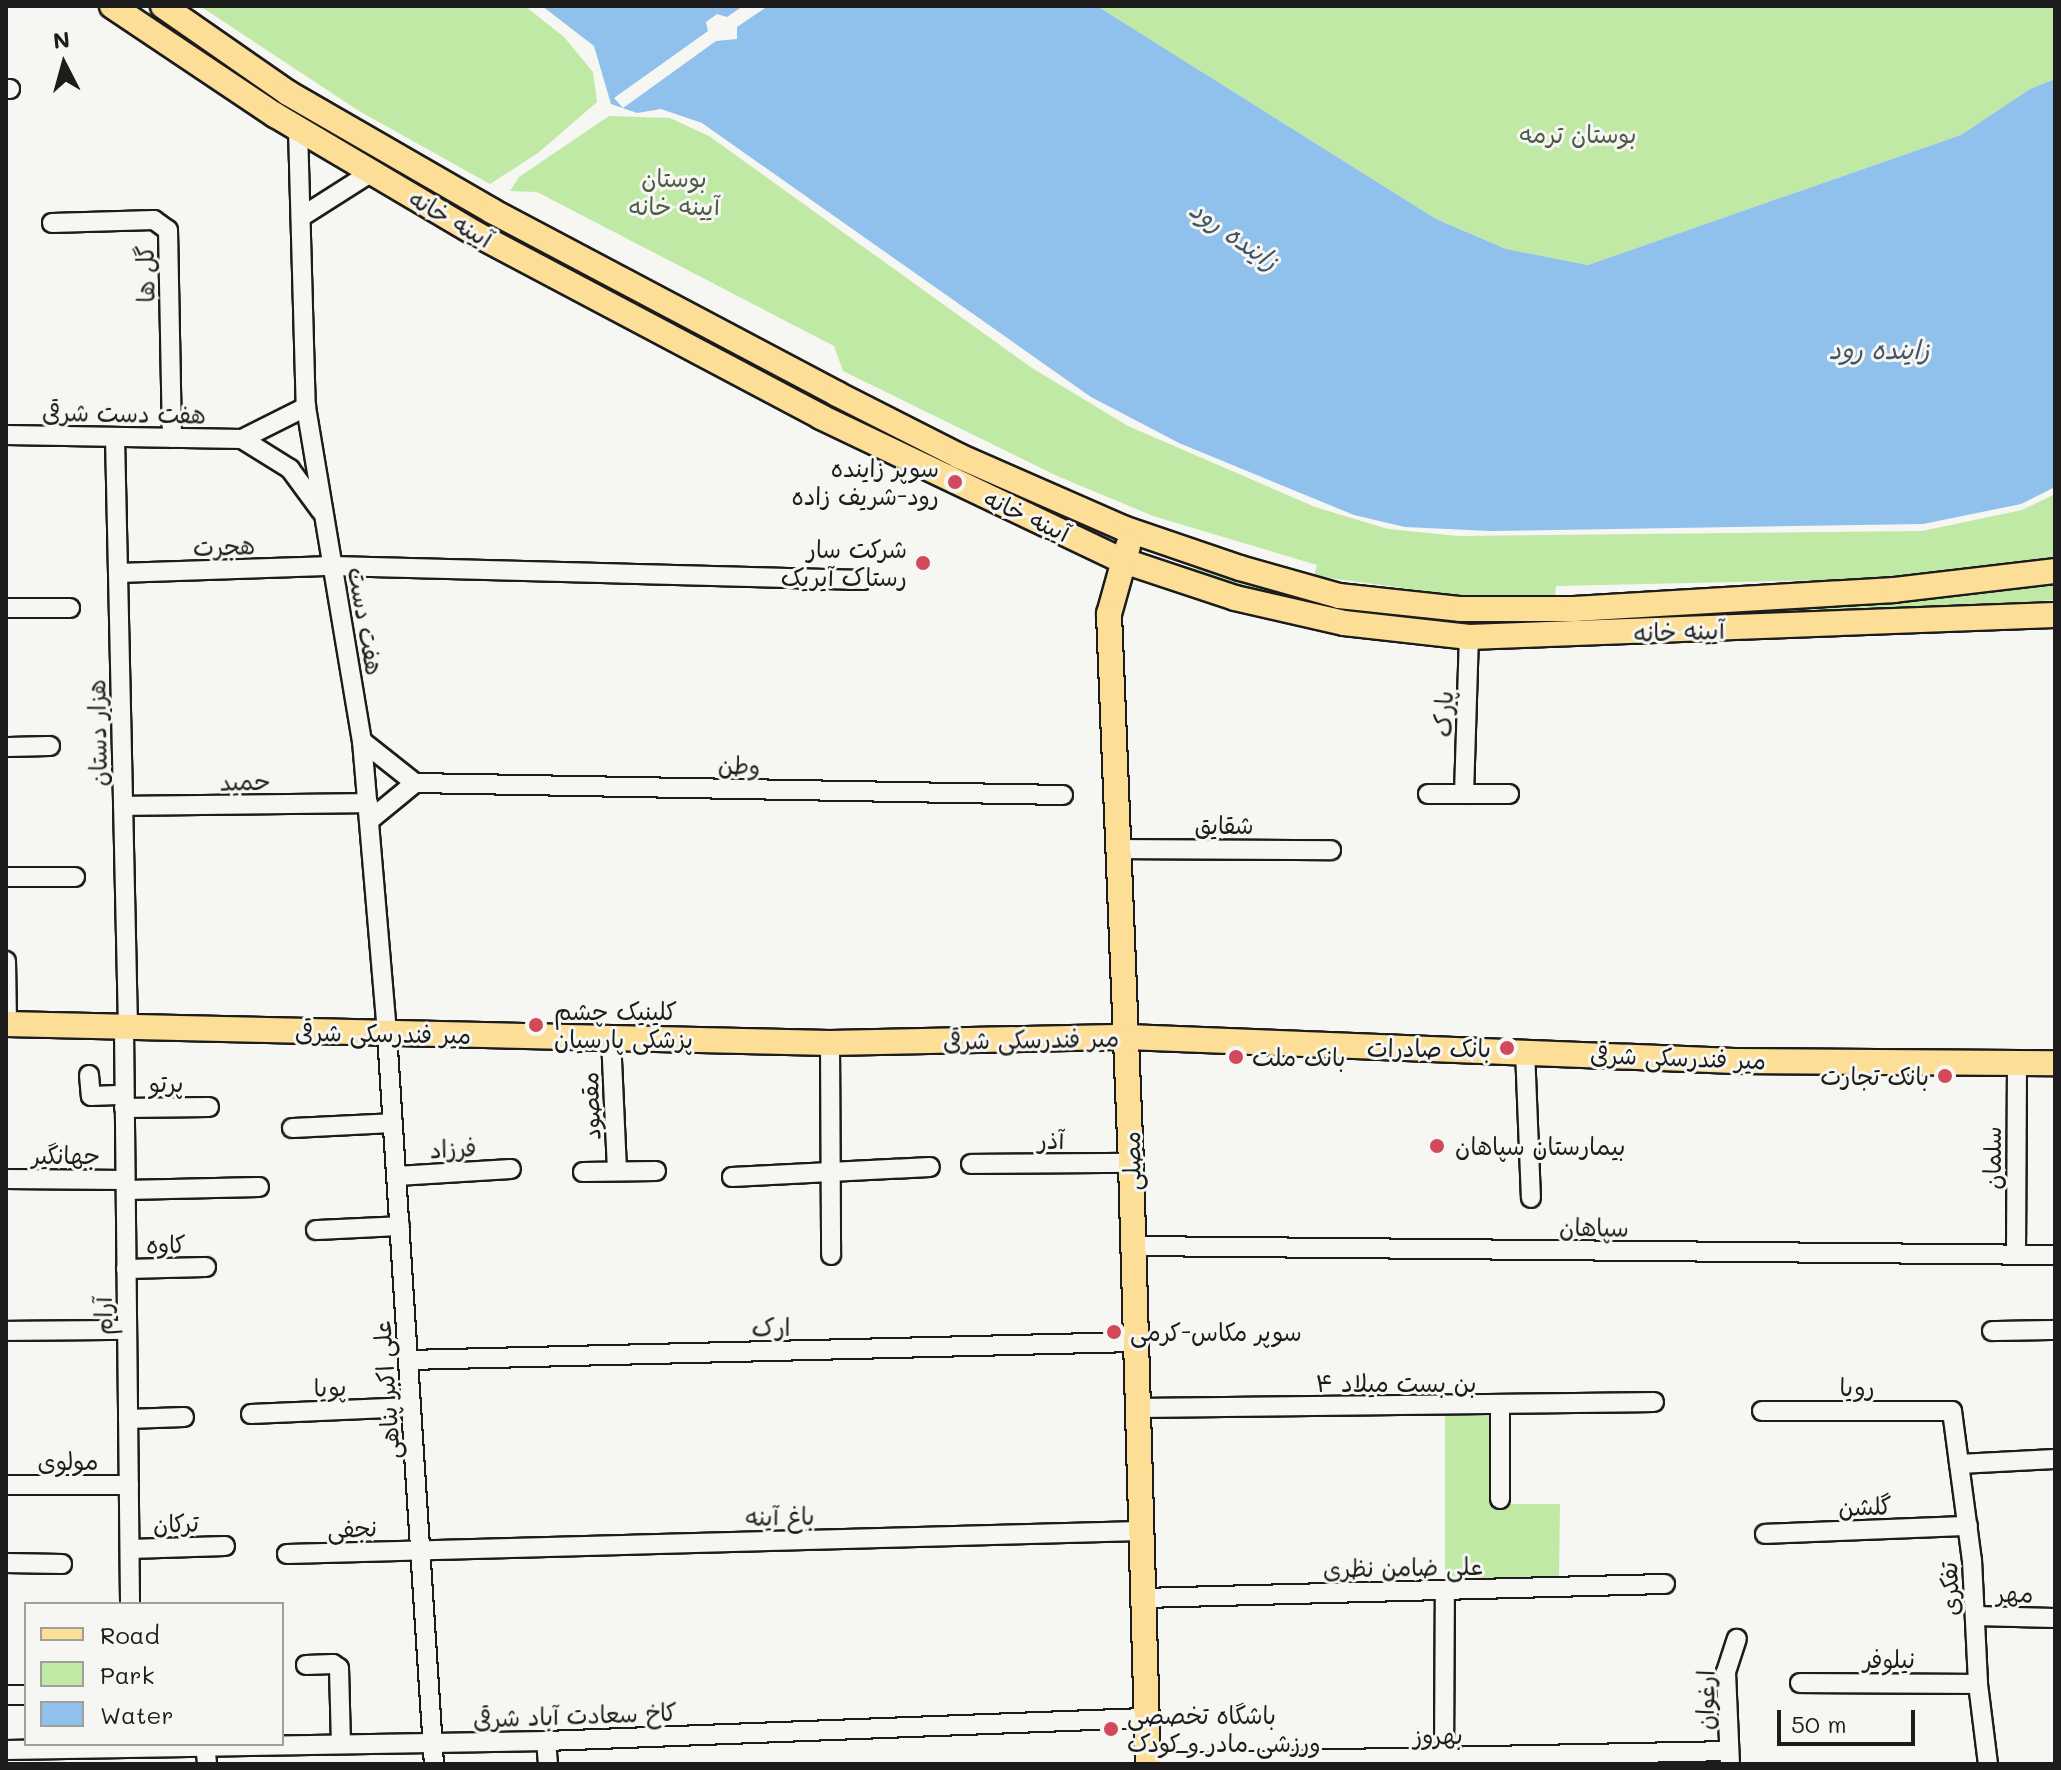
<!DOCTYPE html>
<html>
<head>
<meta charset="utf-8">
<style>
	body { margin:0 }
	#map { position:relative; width:2061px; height:1770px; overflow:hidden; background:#f6f6f2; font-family:Mali,"Playpen Sans Arabic",sans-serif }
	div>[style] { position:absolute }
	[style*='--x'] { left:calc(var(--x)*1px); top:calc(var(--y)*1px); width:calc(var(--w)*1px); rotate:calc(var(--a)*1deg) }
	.green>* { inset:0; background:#c0e9a5 }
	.water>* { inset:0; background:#90c0ec }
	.pier>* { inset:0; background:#f6f6f2 }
	.roads { filter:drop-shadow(2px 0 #1c1c1c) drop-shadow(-2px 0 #1c1c1c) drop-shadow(0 2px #1c1c1c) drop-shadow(0 -2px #1c1c1c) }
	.minor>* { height:18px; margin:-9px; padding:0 9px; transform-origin:9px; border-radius:9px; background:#f6f6f2 }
	.major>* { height:24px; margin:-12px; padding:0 12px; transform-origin:12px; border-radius:12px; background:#fcde96 }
	.dots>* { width:22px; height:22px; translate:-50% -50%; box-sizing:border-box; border:4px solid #f6f6f2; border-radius:50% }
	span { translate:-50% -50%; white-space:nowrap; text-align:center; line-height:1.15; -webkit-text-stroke:6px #f6f6f2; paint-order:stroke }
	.park-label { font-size:24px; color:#4d5a45 }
	.street-label { font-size:24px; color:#1c1c1c }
	.poi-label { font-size:24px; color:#1c1c1c }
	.right { translate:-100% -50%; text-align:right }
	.left { translate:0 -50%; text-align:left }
	.water-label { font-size:26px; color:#455565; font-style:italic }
	.frame { position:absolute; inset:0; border:8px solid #1c1c1c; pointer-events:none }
	.legend { position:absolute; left:24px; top:1602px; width:260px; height:144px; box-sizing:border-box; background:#f6f6f2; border:2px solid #9f9f9c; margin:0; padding:10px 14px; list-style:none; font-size:24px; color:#1c1c1c }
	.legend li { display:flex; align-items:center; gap:16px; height:40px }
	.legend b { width:40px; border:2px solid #9f9f9c }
	.north { position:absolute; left:24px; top:24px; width:80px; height:80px; -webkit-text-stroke:6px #f6f6f2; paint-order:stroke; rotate:354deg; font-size:22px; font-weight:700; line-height:32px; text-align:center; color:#1c1c1c }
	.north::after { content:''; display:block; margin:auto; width:28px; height:36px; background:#1c1c1c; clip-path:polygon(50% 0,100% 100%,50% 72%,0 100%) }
	.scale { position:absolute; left:1777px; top:1710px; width:138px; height:36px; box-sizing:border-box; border:4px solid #1c1c1c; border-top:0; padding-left:10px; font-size:24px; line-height:28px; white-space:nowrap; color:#1c1c1c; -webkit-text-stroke:6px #f6f6f2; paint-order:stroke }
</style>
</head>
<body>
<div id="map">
	<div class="green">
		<div style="clip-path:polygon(200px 6px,525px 6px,564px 37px,593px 72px,597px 102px,538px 153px,490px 184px,359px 111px)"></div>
		<div style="clip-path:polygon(1097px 6px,2055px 6px,2055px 79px,2030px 89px,1961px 135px,1588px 265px,1506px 249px,1436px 219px)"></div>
		<div style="clip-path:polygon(609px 116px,670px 118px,709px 136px,1032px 368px,1128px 426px,1315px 507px,1388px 529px,1458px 536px,1922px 531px,2022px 510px,2055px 494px,2055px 561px,1964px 577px,1556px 586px,1555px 598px,1470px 597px,1314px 576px,1317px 565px,1153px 516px,1055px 475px,843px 371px,834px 346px,537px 192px,510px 191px,519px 177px)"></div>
		<div style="clip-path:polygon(1173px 563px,1313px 598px,1397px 612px,2055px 581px,2055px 600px,1866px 613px,1456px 626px,1331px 611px,1176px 569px)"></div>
		<div style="clip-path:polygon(1445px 1415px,1495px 1415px,1495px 1504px,1560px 1504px,1559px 1579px,1445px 1580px)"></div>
	</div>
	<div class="water">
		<div style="clip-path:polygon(542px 6px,1097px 6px,1436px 219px,1506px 249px,1588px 265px,1961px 135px,2030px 89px,2055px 79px,2055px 487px,2021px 504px,1923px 524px,1490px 531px,1405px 527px,1354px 515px,1179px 443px,1091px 397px,702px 123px,661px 109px,637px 113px,611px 104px,594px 46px)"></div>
	</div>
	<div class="pier">
		<div style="clip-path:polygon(743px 6px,768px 6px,737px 27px,737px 39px,716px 41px,623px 108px,614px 98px,708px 31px,706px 22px,717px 14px,727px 17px)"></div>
	</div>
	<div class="roads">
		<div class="minor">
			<div style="--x:6;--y:89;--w:4;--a:0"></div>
			<div style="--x:298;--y:129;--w:278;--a:88.4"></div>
			<div style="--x:306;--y:407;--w:339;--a:80.5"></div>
			<div style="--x:362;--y:741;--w:294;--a:85.1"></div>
			<div style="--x:387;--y:1034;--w:732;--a:86.32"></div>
			<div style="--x:301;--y:217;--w:84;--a:-32.4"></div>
			<div style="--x:52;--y:223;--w:102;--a:-1.7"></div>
			<div style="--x:154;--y:220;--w:17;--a:36"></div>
			<div style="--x:168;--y:230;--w:208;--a:88.9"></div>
			<div style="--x:6;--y:435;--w:236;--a:1"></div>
			<div style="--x:242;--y:439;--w:72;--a:-26.6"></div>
			<div style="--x:115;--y:437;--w:591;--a:88.74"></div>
			<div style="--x:242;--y:439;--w:57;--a:32"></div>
			<div style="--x:290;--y:469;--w:52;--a:53.6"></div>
			<div style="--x:118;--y:573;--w:215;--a:-1.9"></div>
			<div style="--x:333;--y:566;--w:531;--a:1.51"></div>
			<div style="--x:6;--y:608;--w:64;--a:0"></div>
			<div style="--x:362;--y:741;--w:68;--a:38.4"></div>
			<div style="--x:415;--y:783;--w:58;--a:140.6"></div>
			<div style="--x:6;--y:747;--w:44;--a:-1.3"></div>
			<div style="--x:415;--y:783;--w:648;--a:1.06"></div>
			<div style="--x:1428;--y:794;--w:81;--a:0"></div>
			<div style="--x:1464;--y:794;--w:157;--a:-88.2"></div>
			<div style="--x:123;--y:806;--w:245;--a:-0.7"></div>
			<div style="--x:1118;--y:849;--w:213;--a:0.3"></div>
			<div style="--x:6;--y:877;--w:69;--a:0"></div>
			<div style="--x:6;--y:961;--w:63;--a:89.1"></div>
			<div style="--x:124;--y:1028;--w:576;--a:89.4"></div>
			<div style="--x:611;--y:1038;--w:133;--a:87.4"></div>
			<div style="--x:830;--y:1043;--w:212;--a:89.7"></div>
			<div style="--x:1525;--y:1050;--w:148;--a:87.7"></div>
			<div style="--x:89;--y:1075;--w:21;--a:85"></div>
			<div style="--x:91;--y:1096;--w:33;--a:-2"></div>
			<div style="--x:124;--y:1108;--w:85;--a:-0.7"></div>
			<div style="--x:292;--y:1128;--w:101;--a:-2.8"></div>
			<div style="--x:971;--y:1164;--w:160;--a:-0.4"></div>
			<div style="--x:583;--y:1172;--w:73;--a:-0.8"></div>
			<div style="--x:397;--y:1176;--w:114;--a:-3.5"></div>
			<div style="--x:732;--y:1177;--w:198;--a:-2.9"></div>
			<div style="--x:6;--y:1179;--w:119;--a:0.5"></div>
			<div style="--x:126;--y:1190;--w:133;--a:-1.3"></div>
			<div style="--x:316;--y:1230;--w:84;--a:-2.7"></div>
			<div style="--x:1133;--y:1246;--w:922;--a:0.56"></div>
			<div style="--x:2016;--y:1255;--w:193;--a:-89.7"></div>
			<div style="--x:126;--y:1269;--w:80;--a:-1.4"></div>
			<div style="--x:6;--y:1331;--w:121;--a:-0.5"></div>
			<div style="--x:1992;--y:1331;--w:63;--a:-0.9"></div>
			<div style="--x:408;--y:1360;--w:727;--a:-1.42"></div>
			<div style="--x:1500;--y:1406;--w:93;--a:90"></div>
			<div style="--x:1138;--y:1408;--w:516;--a:-0.67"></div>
			<div style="--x:1762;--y:1411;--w:190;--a:0"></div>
			<div style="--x:1952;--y:1411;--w:150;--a:82.4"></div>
			<div style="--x:1972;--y:1560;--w:124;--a:87.2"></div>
			<div style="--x:1978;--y:1684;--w:81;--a:82.9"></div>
			<div style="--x:251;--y:1414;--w:160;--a:-2.5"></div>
			<div style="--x:128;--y:1419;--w:56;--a:-2"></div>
			<div style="--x:1959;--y:1464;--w:96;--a:-3"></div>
			<div style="--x:6;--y:1485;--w:123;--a:0"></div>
			<div style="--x:1765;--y:1534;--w:203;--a:-2.3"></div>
			<div style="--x:130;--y:1549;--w:95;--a:-1.8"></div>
			<div style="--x:287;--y:1554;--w:854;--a:-1.54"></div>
			<div style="--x:6;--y:1563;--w:56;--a:1"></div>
			<div style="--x:1143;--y:1598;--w:522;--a:-1.54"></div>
			<div style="--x:1975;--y:1616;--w:80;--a:1.4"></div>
			<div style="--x:306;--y:1665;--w:27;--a:-2"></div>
			<div style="--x:333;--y:1664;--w:7;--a:34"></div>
			<div style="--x:339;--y:1668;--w:76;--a:88.5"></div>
			<div style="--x:1800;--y:1683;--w:178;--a:0.3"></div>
			<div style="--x:6;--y:1695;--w:20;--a:0"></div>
			<div style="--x:546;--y:1741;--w:23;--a:85"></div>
			<div style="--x:205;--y:1744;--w:20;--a:84"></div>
			<div style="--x:6;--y:1750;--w:540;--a:-0.95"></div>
			<div style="--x:546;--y:1741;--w:600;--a:-2.2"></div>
			<div style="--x:1444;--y:1760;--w:170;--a:-89.7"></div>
			<div style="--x:1148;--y:1763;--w:581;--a:-1.18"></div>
			<div style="--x:1730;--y:1764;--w:92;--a:-92.5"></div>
			<div style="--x:1726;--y:1672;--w:35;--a:-72"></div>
		</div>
		<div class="major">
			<div style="--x:112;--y:6;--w:196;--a:33.8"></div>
			<div style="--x:275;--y:115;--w:234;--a:30.6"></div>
			<div style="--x:476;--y:234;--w:391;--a:27.9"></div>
			<div style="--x:821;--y:417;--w:332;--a:25.5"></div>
			<div style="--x:1121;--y:560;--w:120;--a:18.4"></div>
			<div style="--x:1235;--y:598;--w:112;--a:12.9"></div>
			<div style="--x:1344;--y:623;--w:126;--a:6.4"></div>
			<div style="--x:1469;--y:637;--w:586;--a:-2.15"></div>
			<div style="--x:163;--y:6;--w:152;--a:34.8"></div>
			<div style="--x:288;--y:93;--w:236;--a:30"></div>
			<div style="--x:492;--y:211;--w:391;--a:27.9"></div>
			<div style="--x:837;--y:394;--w:137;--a:26.9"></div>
			<div style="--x:959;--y:456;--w:179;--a:23.7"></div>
			<div style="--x:1123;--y:528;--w:124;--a:18.9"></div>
			<div style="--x:1240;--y:568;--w:103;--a:15.8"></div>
			<div style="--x:1339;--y:596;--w:123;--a:6.1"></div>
			<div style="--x:1461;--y:609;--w:113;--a:0"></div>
			<div style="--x:1574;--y:609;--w:321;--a:-3.4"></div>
			<div style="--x:1894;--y:590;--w:162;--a:-6.7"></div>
			<div style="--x:1128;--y:546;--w:71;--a:105.6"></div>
			<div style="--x:1109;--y:614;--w:549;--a:87.71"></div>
			<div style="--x:1131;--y:1163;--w:601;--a:88.38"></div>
			<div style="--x:6;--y:1024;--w:824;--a:1.32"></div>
			<div style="--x:830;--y:1043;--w:297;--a:-1.2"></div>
			<div style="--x:1127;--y:1037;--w:608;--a:2.26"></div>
			<div style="--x:1735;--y:1061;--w:320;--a:0.4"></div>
		</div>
	</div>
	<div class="dots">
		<div style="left:955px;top:482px;background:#d1495b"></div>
		<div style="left:923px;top:563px;background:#d1495b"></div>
		<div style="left:536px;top:1025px;background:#d1495b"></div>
		<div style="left:1507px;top:1048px;background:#d1495b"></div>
		<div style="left:1236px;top:1057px;background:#d1495b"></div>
		<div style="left:1945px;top:1076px;background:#d1495b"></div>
		<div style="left:1437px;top:1146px;background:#d1495b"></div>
		<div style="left:1114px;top:1332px;background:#d1495b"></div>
		<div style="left:1111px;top:1729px;background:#d1495b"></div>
	</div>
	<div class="park-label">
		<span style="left:1578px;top:134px">بوستان ترمه</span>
		<span style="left:674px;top:192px">بوستان<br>آیینه خانه</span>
	</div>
	<div class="street-label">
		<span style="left:451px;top:218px;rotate:30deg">آیینه خانه</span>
		<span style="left:145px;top:274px;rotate:-91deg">گل ها</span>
		<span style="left:124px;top:413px;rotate:1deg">هفت دست شرقی</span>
		<span style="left:1027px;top:515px;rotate:25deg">آیینه خانه</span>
		<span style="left:224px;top:546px;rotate:-2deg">هجرت</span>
		<span style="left:366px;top:621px;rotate:80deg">هفت دست</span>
		<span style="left:1679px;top:631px;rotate:-2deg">آیینه خانه</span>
		<span style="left:1443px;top:714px;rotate:-88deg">پارک</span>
		<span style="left:97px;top:733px;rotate:-91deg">هزار دستان</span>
		<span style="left:739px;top:765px;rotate:1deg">وطن</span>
		<span style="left:245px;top:781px;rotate:-1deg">حمید</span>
		<span style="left:1224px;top:825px">شقایق</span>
		<span style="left:383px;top:1033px;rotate:1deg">میر فندرسکی شرقی</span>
		<span style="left:1031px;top:1039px;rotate:-1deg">میر فندرسکی شرقی</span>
		<span style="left:1678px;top:1057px;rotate:2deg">میر فندرسکی شرقی</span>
		<span style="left:166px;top:1083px">پرتو</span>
		<span style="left:590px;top:1106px;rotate:-92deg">مقصود</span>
		<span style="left:1051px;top:1140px">آذر</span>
		<span style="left:453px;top:1148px;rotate:-3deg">فرزاد</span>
		<span style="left:66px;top:1155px">جهانگیر</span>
		<span style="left:1992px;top:1158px;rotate:-90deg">سلمان</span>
		<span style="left:1131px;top:1161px;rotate:-91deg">مصلی</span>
		<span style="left:1594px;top:1227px;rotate:1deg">سپاهان</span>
		<span style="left:166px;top:1244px;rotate:-1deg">کاوه</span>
		<span style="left:103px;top:1316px;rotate:-91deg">آرام</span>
		<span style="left:771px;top:1327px;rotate:-1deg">ارک</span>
		<span style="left:1396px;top:1383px">بن بست میلاد ۴</span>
		<span style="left:330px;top:1387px;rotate:-2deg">پویا</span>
		<span style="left:1857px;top:1387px">رویا</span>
		<span style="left:386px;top:1390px;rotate:-94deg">علی اکبر پناهی</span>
		<span style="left:68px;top:1461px">مولوی</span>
		<span style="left:1865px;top:1506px;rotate:-2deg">گلشن</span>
		<span style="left:780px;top:1516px;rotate:-1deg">باغ آینه</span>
		<span style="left:176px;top:1523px;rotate:-2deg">ترکان</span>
		<span style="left:352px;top:1528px;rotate:-2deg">نجفی</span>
		<span style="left:1403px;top:1567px;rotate:-1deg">علی ضامن نظری</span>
		<span style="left:1949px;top:1589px;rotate:-93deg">تفکری</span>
		<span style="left:2015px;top:1593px;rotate:1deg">مهر</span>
		<span style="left:1889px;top:1659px">نیلوفر</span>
		<span style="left:1705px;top:1700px;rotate:-89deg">ارغوان</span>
		<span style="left:575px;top:1715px;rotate:-2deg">کاخ سعادت آباد شرقی</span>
		<span style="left:1438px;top:1735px;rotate:-1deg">بهروز</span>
	</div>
	<div class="poi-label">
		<span class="right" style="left:939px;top:482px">سوپر زاینده<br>رود-شریف زاده</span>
		<span class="right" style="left:907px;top:563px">شرکت سار<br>رستاک آیریک</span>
		<span class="left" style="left:554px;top:1025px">کلینیک چشم<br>پزشکی پارسیان</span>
		<span class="right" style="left:1491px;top:1048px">بانک صادرات</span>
		<span class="left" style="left:1252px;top:1057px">بانک ملت</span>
		<span class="right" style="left:1929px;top:1076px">بانک تجارت</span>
		<span class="left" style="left:1455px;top:1146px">بیمارستان سپاهان</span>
		<span class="left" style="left:1130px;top:1332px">سوپر مکاس-کرمی</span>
		<span class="left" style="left:1127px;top:1729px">باشگاه تخصصی<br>ورزشی مادر و کودک</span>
	</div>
	<div class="water-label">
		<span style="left:1234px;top:235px;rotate:35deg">زاینده رود</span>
		<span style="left:1879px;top:350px">زاینده رود</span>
	</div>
	<div class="frame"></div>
	<ul class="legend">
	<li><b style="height:10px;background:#fcde96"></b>Road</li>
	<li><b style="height:22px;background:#c0e9a5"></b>Park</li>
	<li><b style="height:22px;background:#90c0ec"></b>Water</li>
	</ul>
	<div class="north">N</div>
	<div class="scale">50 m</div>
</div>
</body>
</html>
